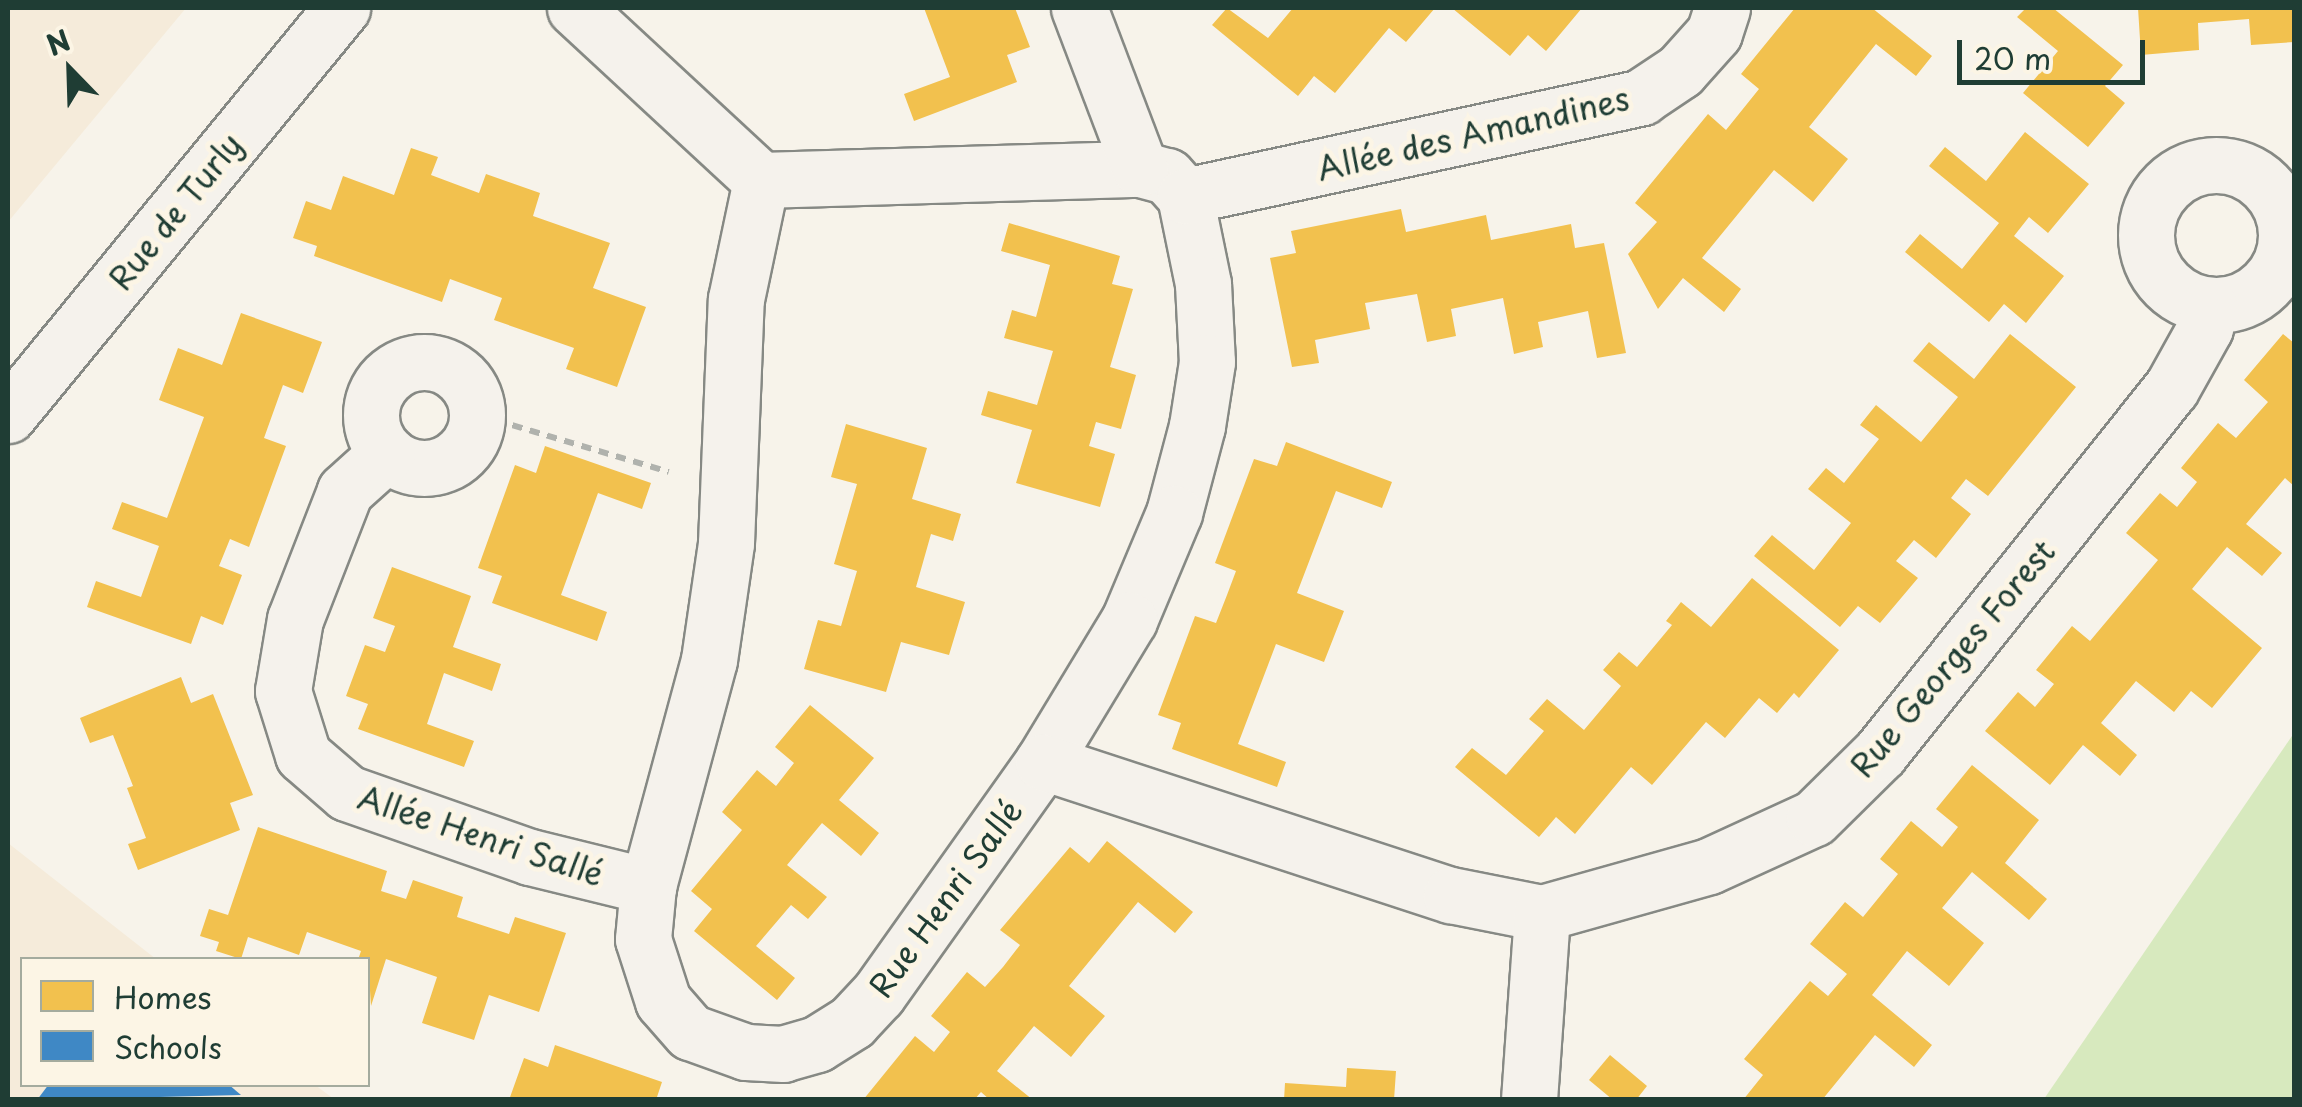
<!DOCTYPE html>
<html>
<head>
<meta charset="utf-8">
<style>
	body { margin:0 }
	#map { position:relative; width:2302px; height:1107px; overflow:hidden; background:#f7f3ea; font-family:"Playpen Sans",sans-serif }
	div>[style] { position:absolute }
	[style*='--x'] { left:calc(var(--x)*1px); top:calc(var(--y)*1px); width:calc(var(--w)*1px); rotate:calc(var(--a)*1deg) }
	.built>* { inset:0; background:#f5ebda }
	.green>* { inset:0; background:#d7e9be }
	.homes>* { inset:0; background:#f2c14e }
	.schools>* { inset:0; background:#3f88c5 }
	.path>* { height:6px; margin-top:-3px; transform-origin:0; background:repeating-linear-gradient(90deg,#b0b2ad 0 10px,transparent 0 18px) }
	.roads { filter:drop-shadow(2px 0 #868984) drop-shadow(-2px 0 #868984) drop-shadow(0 2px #868984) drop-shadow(0 -2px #868984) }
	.minor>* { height:55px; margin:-27.5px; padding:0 27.5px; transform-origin:27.5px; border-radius:27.5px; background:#f5f2ec }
	.minor>.ring { margin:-27.5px; padding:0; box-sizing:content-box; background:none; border:55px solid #f5f2ec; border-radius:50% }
	span { translate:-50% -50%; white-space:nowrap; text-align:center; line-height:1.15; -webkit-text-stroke:10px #fcf5e5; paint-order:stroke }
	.street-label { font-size:32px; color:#1f3d34 }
	.frame { position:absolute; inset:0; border:10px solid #1f3d34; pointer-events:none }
	.legend { position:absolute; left:20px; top:957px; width:350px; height:130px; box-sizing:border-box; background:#fcf5e5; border:2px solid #a4ab9e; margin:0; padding:12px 18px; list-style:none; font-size:30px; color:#1f3d34 }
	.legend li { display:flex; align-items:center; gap:20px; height:50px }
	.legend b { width:50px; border:2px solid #a4ab9e }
	.north { position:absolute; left:20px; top:20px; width:100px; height:100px; -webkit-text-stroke:8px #fcf5e5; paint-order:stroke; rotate:337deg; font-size:28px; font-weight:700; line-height:40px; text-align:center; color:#1f3d34 }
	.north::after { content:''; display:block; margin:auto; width:35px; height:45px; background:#1f3d34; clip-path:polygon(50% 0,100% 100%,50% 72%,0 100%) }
	.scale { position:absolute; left:1957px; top:40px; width:188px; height:45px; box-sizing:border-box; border:5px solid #1f3d34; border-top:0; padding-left:12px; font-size:30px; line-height:35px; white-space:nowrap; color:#1f3d34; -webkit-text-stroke:8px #fcf5e5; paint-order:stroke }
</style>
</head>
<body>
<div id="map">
	<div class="built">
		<div style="clip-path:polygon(8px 8px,186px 8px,8px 222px)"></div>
		<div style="clip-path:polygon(8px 843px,156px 959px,22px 960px,22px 1084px,315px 1085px,334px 1099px,8px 1099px)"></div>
	</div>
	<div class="green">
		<div style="clip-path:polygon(2294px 733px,2294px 1099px,2044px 1099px)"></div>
	</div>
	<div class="homes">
		<div style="clip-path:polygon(924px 8px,1015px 8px,1030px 47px,1007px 55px,1017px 82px,914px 121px,904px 94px,950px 77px)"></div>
		<div style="clip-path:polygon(1227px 8px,1268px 38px,1293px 8px,1435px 8px,1406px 42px,1389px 28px,1335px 93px,1314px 76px,1298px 96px,1212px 25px)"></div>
		<div style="clip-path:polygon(1452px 8px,1582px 8px,1546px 51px,1528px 35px,1510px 56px)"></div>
		<div style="clip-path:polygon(1795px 8px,1872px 8px,1932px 56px,1916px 76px,1876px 44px,1809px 127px,1848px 159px,1813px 202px,1774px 170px,1702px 258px,1741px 289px,1724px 312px,1683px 278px,1658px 309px,1628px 254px,1657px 222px,1635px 203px,1708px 114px,1726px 130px,1759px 89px,1741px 74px)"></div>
		<div style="clip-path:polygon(2026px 8px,2053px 8px,2123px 65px,2105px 86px,2125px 103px,2088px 147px,2023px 93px,2058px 51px,2017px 17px)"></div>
		<div style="clip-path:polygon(2138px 8px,2294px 8px,2294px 42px,2251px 45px,2249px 19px,2198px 23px,2199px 50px,2141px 55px)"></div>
		<div style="clip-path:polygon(2025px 132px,2089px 184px,2048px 233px,2029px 217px,2014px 236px,2064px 276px,2026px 323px,2004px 304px,1989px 322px,1905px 252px,1920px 234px,1962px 269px,1999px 223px,1929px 166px,1945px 147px,1986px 181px)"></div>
		<div style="clip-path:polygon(411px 148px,438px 157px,431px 175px,479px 193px,486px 174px,540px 193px,533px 216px,610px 243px,593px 288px,646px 307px,617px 387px,566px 369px,574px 348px,494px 320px,502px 298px,450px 279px,442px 302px,314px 256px,317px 246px,293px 238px,306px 201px,331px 210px,343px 176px,394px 195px)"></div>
		<div style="clip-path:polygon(1401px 209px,1406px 232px,1486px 215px,1491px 240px,1571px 224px,1575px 248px,1604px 243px,1626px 353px,1597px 358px,1588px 311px,1538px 322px,1543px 347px,1514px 354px,1503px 298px,1451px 309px,1456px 336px,1427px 342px,1417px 294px,1365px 303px,1370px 329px,1315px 340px,1319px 363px,1292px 367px,1270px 258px,1296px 253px,1291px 231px)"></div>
		<div style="clip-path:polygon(1009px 223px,1120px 256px,1112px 284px,1133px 289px,1110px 367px,1136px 375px,1121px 429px,1096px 422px,1089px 446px,1115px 454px,1100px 507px,1016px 483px,1032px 430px,981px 415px,988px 391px,1037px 405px,1053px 351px,1004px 338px,1012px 310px,1036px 317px,1050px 265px,1001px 251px)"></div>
		<div style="clip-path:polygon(241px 313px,322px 342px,303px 393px,283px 385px,264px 438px,286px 446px,249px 547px,230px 539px,219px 566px,242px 575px,223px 625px,201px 616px,191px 644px,87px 607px,96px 581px,141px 597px,159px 546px,112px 529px,122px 502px,167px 518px,204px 417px,159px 400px,178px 348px,222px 365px)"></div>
		<div style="clip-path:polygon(2010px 334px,2076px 387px,1988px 496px,1966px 479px,1951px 498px,1971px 514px,1936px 558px,1914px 540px,1896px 561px,1918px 578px,1880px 623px,1858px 606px,1840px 627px,1754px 556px,1772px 535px,1814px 570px,1851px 523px,1808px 489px,1826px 468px,1844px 483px,1879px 439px,1860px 425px,1876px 405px,1921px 442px,1958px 397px,1913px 361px,1929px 342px,1974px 379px)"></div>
		<div style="clip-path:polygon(2283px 334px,2294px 343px,2294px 486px,2285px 478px,2246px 524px,2282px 553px,2262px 576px,2227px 547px,2192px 589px,2262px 648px,2212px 708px,2191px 691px,2174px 712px,2136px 681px,2101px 723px,2137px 755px,2120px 776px,2083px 745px,2050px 785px,1985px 731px,2018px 692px,2035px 707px,2054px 684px,2036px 670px,2072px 626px,2090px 641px,2158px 560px,2126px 533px,2160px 493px,2177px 507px,2197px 482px,2181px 468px,2218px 423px,2236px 438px,2268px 402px,2244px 380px)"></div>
		<div style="clip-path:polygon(846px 424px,927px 448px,912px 499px,961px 514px,953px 541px,931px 534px,916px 587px,965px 602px,949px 655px,901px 642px,886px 692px,804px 669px,818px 620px,841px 626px,857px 571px,834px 564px,857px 484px,831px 477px)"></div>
		<div style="clip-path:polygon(1286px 442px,1392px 482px,1382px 508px,1336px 491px,1297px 593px,1344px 611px,1324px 662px,1276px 644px,1238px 744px,1286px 762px,1277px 787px,1172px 749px,1181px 723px,1158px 715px,1195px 616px,1216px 623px,1227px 595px,1236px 571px,1215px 563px,1254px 459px,1277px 466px)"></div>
		<div style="clip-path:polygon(545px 446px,651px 483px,642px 509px,598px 493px,561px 595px,607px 612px,597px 641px,492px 603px,502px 576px,478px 568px,515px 465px,536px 473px)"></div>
		<div style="clip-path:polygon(392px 567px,471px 596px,453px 647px,501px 664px,492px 691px,444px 673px,427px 724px,474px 741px,464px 767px,358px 729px,368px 704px,346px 696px,365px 645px,385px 652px,395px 626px,373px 618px)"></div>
		<div style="clip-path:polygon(1752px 578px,1839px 650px,1799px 698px,1794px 693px,1777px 713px,1759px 698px,1725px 738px,1706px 722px,1652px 785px,1631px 767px,1575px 834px,1556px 817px,1539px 837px,1455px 767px,1472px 748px,1506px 775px,1544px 731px,1529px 719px,1547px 699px,1584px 730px,1621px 686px,1603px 670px,1619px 652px,1637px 667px,1672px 625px,1666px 621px,1681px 602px,1711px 627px)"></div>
		<div style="clip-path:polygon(181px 677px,191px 703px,213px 694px,253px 795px,230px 803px,240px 830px,138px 870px,128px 844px,146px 838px,127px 788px,133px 786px,113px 735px,90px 743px,80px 718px)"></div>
		<div style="clip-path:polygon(810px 705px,874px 758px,839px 800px,879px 833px,861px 856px,822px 823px,787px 865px,827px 897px,808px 919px,791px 905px,756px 946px,795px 978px,777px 1000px,694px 931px,712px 909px,691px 891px,742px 830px,722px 812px,757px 770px,776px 786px,794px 763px,775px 747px)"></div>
		<div style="clip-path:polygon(1972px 765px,2039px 820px,2005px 863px,2047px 899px,2029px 920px,1972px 872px,1942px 908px,1984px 943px,1949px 986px,1907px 951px,1872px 995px,1932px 1045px,1914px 1067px,1875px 1035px,1822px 1100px,1743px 1100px,1763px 1075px,1744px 1059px,1810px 981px,1828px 996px,1847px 974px,1810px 944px,1845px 902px,1863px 917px,1898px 874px,1880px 859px,1911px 821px,1942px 847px,1958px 827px,1936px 809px)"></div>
		<div style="clip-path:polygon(258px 827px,387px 871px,381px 891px,406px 899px,413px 880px,463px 897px,457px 917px,509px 934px,515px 917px,566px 933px,539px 1012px,489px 995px,474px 1040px,422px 1023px,437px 977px,386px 959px,371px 1006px,368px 960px,358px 960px,361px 951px,307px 932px,299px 955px,248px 937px,241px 959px,216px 951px,219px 942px,200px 936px,209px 909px,228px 915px)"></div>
		<div style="clip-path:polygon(1107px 841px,1193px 912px,1175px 933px,1138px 902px,1069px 986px,1105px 1016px,1087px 1037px,1071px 1057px,1034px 1026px,997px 1071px,1033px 1100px,990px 1100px,981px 1092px,974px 1100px,863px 1100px,915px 1036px,934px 1052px,950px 1032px,931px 1016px,967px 972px,985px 987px,1003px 967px,1020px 945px,1000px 930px,1070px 847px,1089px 863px)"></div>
		<div style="clip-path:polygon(555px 1045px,662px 1082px,656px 1100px,509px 1100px,524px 1058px,548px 1067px)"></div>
		<div style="clip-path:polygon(1610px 1055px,1647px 1086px,1636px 1100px,1613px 1100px,1589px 1080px)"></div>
		<div style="clip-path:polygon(1347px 1068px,1396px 1071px,1394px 1100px,1284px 1100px,1285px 1083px,1346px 1087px)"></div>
	</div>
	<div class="schools">
		<div style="clip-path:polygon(49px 1084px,228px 1084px,241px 1095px,37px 1100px)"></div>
	</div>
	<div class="path">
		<div style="--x:478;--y:415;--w:199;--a:16.6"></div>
	</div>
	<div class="roads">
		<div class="minor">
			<div style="--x:575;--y:8;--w:253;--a:42.8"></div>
			<div style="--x:761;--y:180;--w:379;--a:-1.7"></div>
			<div style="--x:1140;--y:169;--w:28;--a:15"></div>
			<div style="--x:1167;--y:176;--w:27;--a:48"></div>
			<div style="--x:1185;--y:196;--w:90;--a:78.4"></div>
			<div style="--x:1203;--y:284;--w:78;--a:87.1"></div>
			<div style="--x:1207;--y:362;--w:65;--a:98.9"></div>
			<div style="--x:1197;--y:426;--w:90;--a:104.8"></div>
			<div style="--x:1174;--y:513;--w:116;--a:112.8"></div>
			<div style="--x:1129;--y:620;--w:166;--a:121.2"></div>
			<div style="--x:1043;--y:762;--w:285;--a:125.4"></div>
			<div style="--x:878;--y:994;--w:38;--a:133"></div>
			<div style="--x:852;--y:1022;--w:41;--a:147.8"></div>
			<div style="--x:817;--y:1044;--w:35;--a:164"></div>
			<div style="--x:783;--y:1054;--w:37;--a:-177"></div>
			<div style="--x:746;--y:1052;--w:59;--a:-160.3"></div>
			<div style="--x:690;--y:1032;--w:41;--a:-131.1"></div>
			<div style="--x:663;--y:1001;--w:65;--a:-107.9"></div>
			<div style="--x:643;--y:939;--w:53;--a:-84.6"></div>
			<div style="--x:648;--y:886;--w:234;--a:-74.9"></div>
			<div style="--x:709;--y:660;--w:118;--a:-81.7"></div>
			<div style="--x:726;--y:543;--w:244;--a:-87.7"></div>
			<div style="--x:736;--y:299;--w:122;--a:-78.1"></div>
			<div style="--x:1079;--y:8;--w:172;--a:69.2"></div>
			<div class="ring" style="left:2146px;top:165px;width:85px;height:85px"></div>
			<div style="--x:1185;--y:196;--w:467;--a:-12.2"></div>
			<div style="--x:1641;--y:97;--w:47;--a:-33.7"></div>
			<div style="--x:1680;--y:71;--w:51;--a:-48.2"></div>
			<div style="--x:1714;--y:33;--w:26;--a:-72"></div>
			<div class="ring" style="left:371px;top:362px;width:51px;height:51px"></div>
			<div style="--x:8;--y:415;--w:527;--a:-50.63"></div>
			<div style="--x:387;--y:453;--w:57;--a:137.9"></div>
			<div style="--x:345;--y:491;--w:137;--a:111.3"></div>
			<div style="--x:295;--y:619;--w:73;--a:99.5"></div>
			<div style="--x:283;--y:691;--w:67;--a:72.6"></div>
			<div style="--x:303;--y:755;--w:58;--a:40.8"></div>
			<div style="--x:347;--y:793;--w:194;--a:19.3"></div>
			<div style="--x:530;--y:857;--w:122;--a:13.8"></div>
			<div style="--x:1043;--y:762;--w:429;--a:18.1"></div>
			<div style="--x:1451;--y:895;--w:93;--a:11.2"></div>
			<div style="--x:1529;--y:1100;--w:187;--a:-86"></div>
			<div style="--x:1542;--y:913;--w:173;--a:-15.7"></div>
			<div style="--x:1709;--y:866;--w:115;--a:-24.6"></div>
			<div style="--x:1814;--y:818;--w:93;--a:-44.6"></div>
			<div style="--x:1880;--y:753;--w:466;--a:-51.4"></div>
			<div style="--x:2171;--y:389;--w:70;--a:-60.9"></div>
			<div style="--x:2205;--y:328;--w:23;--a:-80"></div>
		</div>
	</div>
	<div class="street-label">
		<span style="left:1473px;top:133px;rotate:-13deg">Allée des Amandines</span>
		<span style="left:175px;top:211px;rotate:-51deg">Rue de Turly</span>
		<span style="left:1952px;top:658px;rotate:-50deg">Rue Georges Forest</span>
		<span style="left:481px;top:835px;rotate:18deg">Allée Henri Sallé</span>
		<span style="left:945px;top:898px;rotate:-54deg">Rue Henri Sallé</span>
	</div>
	<div class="frame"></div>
	<ul class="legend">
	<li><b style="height:28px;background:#f2c14e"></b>Homes</li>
	<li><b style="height:28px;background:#3f88c5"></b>Schools</li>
	</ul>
	<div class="north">N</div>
	<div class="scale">20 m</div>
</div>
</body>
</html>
